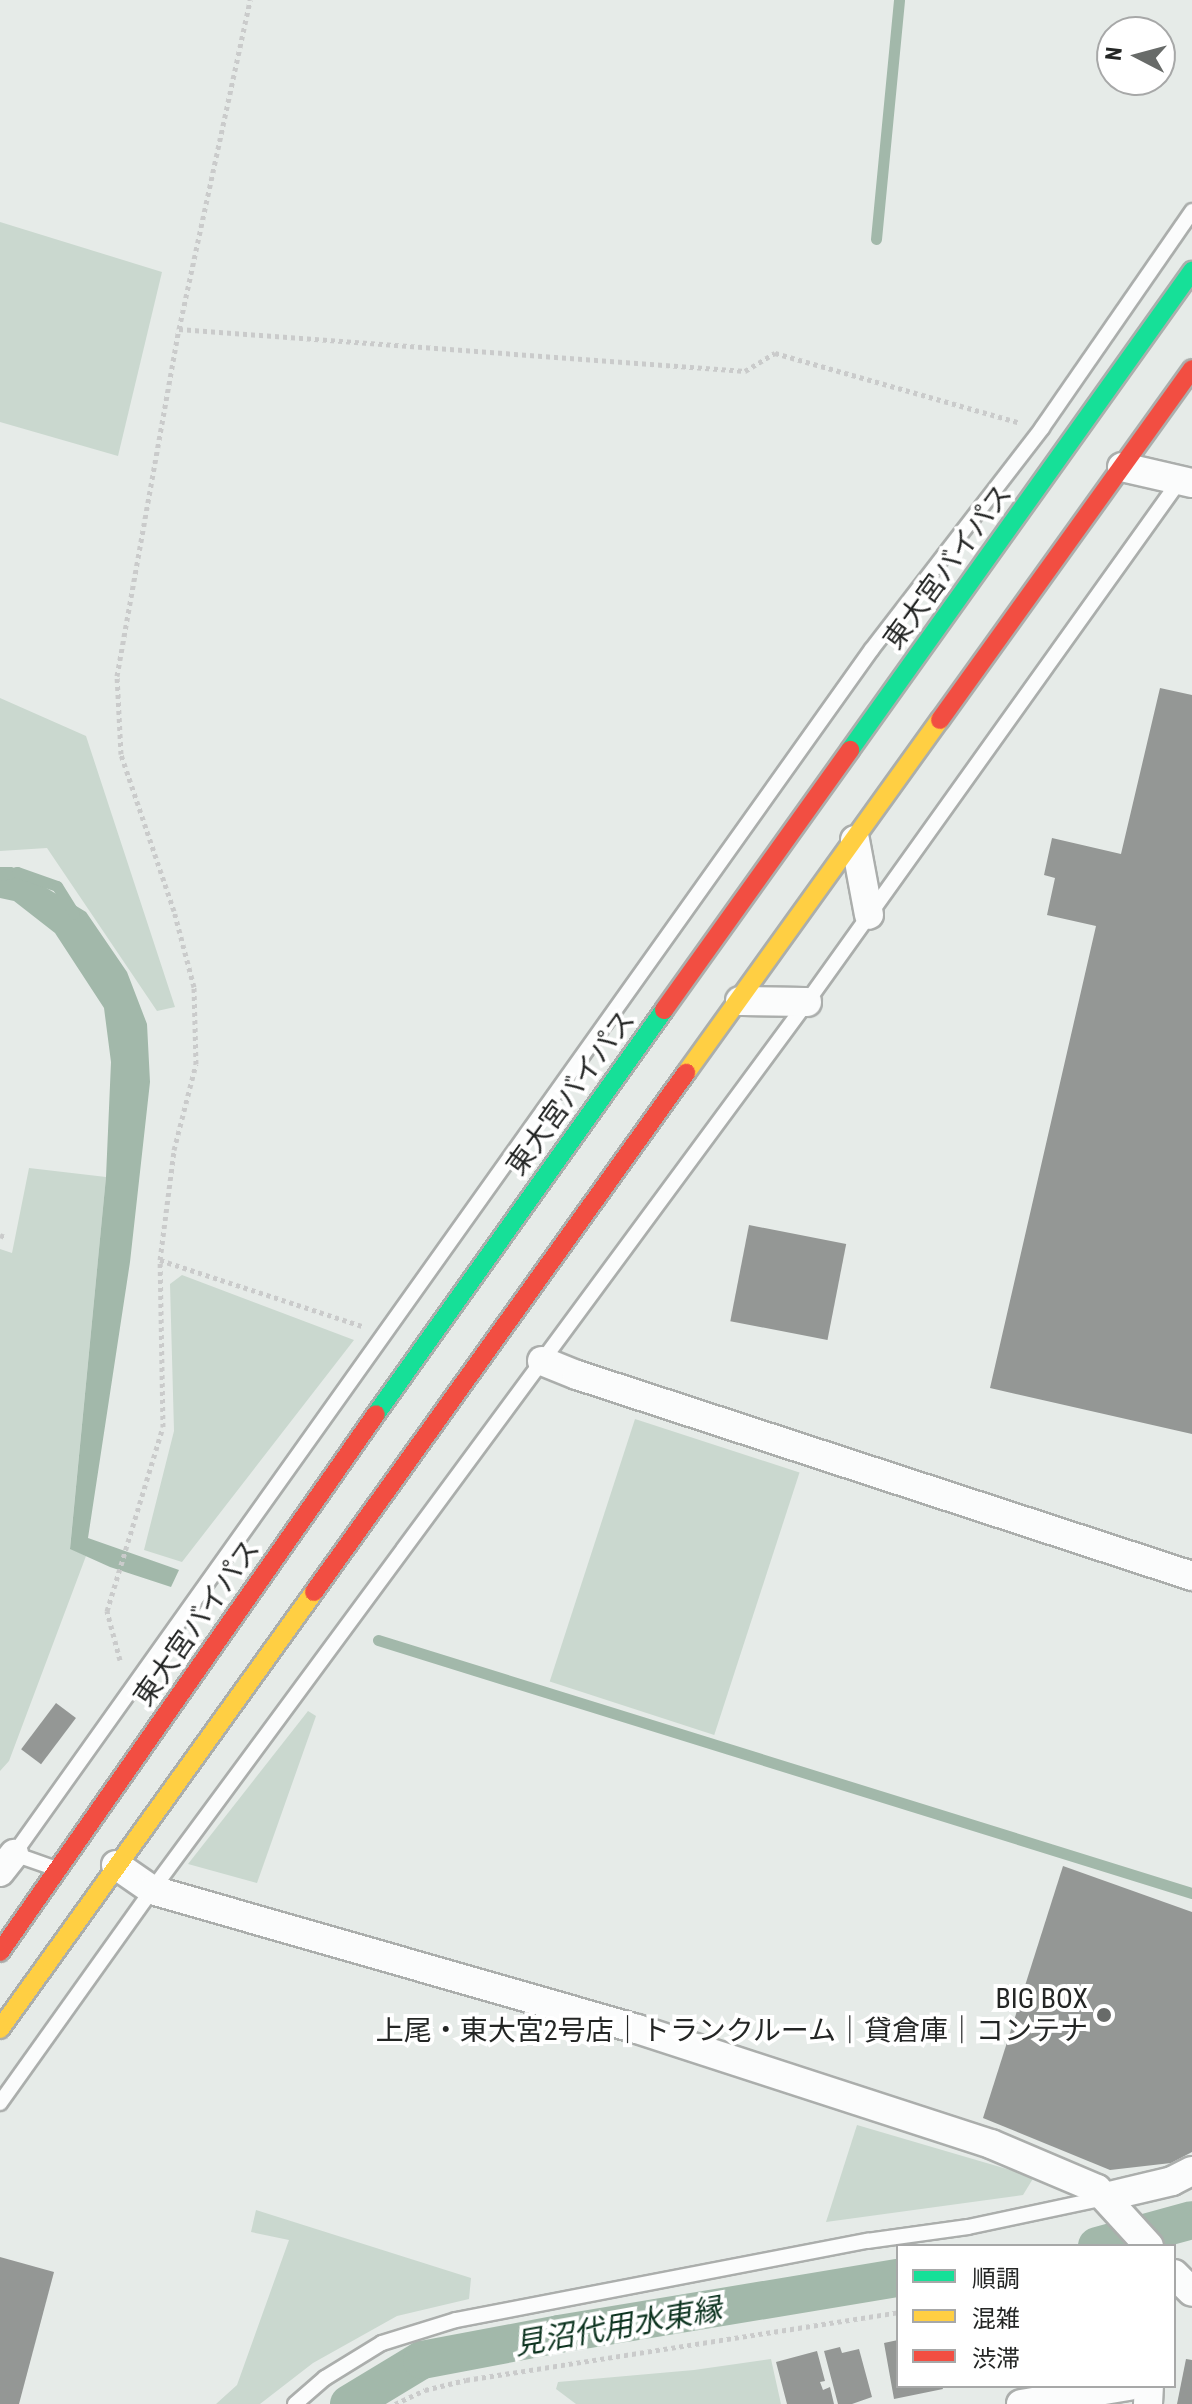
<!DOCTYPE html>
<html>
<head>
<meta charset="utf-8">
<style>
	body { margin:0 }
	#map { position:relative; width:1192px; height:2404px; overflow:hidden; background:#e6ebe8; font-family:"Roboto Condensed","Noto Sans JP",sans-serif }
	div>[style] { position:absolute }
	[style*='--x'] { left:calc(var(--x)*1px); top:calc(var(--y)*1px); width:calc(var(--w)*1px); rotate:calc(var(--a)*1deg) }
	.green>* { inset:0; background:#cad8cf; transform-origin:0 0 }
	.water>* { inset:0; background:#a2b8aa }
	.stream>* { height:11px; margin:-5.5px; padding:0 5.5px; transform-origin:5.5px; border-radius:5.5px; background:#a2b8aa }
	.canal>* { height:38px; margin:-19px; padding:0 19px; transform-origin:19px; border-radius:19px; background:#a2b8aa }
	.building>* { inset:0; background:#949795; transform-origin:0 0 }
	.path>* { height:5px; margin-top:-2.5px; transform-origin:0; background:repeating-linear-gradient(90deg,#cacbcb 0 4px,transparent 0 8px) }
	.roads { filter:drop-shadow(2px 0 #abaeac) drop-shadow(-2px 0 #abaeac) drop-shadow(0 2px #abaeac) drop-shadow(0 -2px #abaeac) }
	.lane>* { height:14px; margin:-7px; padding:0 7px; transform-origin:7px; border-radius:7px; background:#fbfcfc }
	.street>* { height:28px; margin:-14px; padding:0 14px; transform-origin:14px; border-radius:14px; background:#fbfcfc }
	.fast>* { height:18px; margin:-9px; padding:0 9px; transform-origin:9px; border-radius:9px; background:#16e098 }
	.slow>* { height:18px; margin:-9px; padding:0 9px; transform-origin:9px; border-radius:9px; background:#ffcf43 }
	.jam>* { height:18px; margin:-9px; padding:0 9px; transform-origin:9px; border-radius:9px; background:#f24e42 }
	.dots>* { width:22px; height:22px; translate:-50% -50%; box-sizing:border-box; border:4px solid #fff; border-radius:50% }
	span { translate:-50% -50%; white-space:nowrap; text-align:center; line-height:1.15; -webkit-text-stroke:8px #fff; paint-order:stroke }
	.street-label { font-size:28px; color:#242625 }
	.poi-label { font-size:28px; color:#242625 }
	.right { translate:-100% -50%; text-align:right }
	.water-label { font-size:30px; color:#0c331f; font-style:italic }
	.legend { position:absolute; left:896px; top:2244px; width:280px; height:144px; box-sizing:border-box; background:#fff; border:2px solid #a7a8a8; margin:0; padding:10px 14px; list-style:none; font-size:24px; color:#242625 }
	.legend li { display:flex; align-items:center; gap:16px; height:40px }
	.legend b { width:40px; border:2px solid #a7a8a8 }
	.north { position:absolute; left:1096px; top:16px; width:80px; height:80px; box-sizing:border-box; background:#fff; border:2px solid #a7a8a8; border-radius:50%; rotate:276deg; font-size:22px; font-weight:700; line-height:32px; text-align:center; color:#242625 }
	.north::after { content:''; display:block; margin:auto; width:28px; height:36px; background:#686b69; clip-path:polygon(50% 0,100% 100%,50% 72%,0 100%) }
</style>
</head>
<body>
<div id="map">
	<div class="green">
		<div style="clip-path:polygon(0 222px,162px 272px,118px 456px,0 422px)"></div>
		<div style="clip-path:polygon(0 698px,86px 736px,175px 1007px,157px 1011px,47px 848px,0 851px)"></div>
		<div style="clip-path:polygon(29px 1168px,106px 1177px,70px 1548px,86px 1556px,9px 1761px,0 1771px,0 1249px,12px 1253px)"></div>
		<div style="clip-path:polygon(182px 1275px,354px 1340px,182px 1562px,144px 1550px,174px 1431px,170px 1284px)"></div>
		<div style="left:635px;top:1419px;width:173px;height:276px;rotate:18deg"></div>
		<div style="clip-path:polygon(308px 1711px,316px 1716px,257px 1883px,188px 1864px)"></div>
		<div style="clip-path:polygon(857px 2125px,1034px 2177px,1023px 2195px,826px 2222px)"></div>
		<div style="clip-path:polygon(256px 2210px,471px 2278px,469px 2299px,397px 2316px,313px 2363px,260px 2404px,216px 2404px,237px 2385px,289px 2240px,251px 2232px)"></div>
		<div style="clip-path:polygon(771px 2359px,781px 2404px,576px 2404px,556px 2389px,558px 2382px,694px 2370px)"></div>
	</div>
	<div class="water">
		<div style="clip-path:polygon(0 867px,12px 867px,86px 912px,127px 972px,147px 1024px,150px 1082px,130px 1262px,88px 1538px,179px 1570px,171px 1587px,110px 1567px,70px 1549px,106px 1177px,111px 1062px,104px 1008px,55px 933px,14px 901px,0 898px)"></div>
	</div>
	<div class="stream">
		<div style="--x:876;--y:239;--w:240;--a:-84.5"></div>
		<div style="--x:0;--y:875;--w:17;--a:-10"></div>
		<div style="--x:17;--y:872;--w:42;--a:19.3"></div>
		<div style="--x:57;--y:886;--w:32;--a:58"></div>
		<div style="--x:378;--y:1640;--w:852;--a:17.27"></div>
	</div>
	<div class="canal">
		<div style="--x:1097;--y:2246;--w:98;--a:-15.3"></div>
		<div style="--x:349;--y:2404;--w:85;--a:-31.1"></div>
		<div style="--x:422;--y:2360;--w:139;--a:-10.7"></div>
		<div style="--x:559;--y:2334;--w:344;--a:-9.4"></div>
	</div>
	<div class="building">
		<div style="clip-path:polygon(1160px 688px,1192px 695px,1192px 1434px,990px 1388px,1096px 926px,1047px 915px,1055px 878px,1044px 875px,1052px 838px,1121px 854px)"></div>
		<div style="left:749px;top:1225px;width:99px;height:98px;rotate:11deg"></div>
		<div style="left:56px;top:1703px;width:25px;height:58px;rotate:37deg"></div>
		<div style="clip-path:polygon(1063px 1866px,1192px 1912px,1192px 2152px,1171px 2163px,1110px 2170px,983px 2118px)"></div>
		<div style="clip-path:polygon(0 2257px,54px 2272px,19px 2404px,0 2404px)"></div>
		<div style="clip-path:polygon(898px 2340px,898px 2386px,942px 2386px,943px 2389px,894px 2399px,884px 2343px)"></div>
		<div style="clip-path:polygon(840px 2347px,842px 2353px,859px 2349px,872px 2397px,852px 2404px,838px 2404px,824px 2351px)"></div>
		<div style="clip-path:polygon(817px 2351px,825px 2381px,820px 2382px,823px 2390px,830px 2387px,834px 2404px,787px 2404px,776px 2362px)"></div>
		<div style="clip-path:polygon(1186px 2359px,1192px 2360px,1192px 2404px,1177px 2404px)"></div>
	</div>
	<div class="path">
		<div style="--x:179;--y:329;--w:568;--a:4.24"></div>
		<div style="--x:745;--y:371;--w:35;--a:-31"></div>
		<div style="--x:775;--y:353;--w:253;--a:15.9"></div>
		<div style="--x:0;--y:1235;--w:5;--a:22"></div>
		<div style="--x:160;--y:1260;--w:213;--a:18.1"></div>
		<div style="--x:120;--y:1660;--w:51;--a:-104.9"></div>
		<div style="--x:107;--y:1611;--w:192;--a:-73.1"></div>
		<div style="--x:163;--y:1427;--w:167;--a:-91"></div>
		<div style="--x:160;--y:1260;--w:111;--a:-82.7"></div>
		<div style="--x:174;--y:1150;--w:89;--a:-75.7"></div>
		<div style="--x:196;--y:1064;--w:77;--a:-91.5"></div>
		<div style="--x:194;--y:987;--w:79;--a:-104.7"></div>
		<div style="--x:174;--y:911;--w:166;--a:-108.7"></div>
		<div style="--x:121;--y:754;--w:78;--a:-92.9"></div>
		<div style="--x:117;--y:676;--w:352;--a:-79.9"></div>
		<div style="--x:179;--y:329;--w:337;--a:-77.8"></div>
		<div style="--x:395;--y:2404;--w:33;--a:-25"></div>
		<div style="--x:425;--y:2390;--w:42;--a:-13.7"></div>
		<div style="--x:466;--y:2380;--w:437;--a:-8.9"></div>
	</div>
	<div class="roads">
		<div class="lane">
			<div style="--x:54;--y:1868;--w:42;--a:-160.7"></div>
			<div style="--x:14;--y:1854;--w:1479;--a:-54.55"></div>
			<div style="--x:872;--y:649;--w:279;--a:-52.4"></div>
			<div style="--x:1042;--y:428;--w:264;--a:-55.3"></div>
			<div style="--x:0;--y:2103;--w:262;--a:-54.5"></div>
			<div style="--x:152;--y:1890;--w:1103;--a:-53.59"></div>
			<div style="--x:807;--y:1002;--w:642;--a:-54.45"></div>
			<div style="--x:295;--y:2404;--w:40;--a:-41"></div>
			<div style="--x:325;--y:2378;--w:67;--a:-31.6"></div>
			<div style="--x:382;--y:2343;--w:77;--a:-17.3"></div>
			<div style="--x:456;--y:2320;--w:419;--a:-10.9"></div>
			<div style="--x:867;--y:2241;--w:102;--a:-7.9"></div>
			<div style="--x:968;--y:2227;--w:139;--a:-12"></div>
		</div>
		<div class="street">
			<div style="--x:1122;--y:467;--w:72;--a:12.9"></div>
			<div style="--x:855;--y:840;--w:76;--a:79.4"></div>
			<div style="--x:740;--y:1001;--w:67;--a:0.9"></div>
			<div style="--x:542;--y:1361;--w:38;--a:22"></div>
			<div style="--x:577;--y:1375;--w:647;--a:18.1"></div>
			<div style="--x:116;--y:1865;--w:44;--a:34.8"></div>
			<div style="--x:152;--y:1890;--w:505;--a:15.99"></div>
			<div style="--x:637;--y:2029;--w:372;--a:18"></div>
			<div style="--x:991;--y:2144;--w:115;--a:23"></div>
			<div style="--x:1097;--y:2189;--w:77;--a:47.6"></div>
			<div style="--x:0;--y:1872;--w:23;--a:-52"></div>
			<div style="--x:1105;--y:2197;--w:69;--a:-13.4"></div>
			<div style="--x:1172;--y:2181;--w:22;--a:-27"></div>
			<div style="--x:1174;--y:2274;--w:25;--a:45"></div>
			<div style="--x:1021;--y:2404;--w:109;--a:-9.5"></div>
			<div style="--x:1148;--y:2404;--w:18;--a:-87"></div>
		</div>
		<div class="fast">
			<div style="--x:850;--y:750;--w:589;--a:-54.47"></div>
			<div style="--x:376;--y:1414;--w:496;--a:-54.5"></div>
		</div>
		<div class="slow">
			<div style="--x:686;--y:1073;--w:435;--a:-54.3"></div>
			<div style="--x:0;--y:2029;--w:538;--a:-54.3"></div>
		</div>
		<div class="jam">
			<div style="--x:940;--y:720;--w:432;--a:-54.3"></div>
			<div style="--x:664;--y:1010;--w:320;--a:-54.4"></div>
			<div style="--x:314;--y:1592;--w:639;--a:-54.37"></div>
			<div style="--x:0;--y:1952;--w:656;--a:-55.05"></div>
		</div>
	</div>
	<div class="dots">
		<div style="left:1104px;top:2015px;background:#686b69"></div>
	</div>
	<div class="street-label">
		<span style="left:948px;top:567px;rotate:-54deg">東大宮バイパス</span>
		<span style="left:571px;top:1093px;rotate:-54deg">東大宮バイパス</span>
		<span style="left:197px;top:1623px;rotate:-55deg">東大宮バイパス</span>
	</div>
	<div class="poi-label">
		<span class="right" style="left:1088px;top:2015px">BIG BOX<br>上尾・東大宮2号店｜トランクルーム｜貸倉庫｜コンテナ</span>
	</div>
	<div class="water-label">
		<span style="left:618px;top:2327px;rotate:-10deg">見沼代用水東縁</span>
	</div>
	<ul class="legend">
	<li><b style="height:10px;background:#16e098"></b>順調</li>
	<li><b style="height:10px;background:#ffcf43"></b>混雑</li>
	<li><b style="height:10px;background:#f24e42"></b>渋滞</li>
	</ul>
	<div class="north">N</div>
</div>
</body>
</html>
